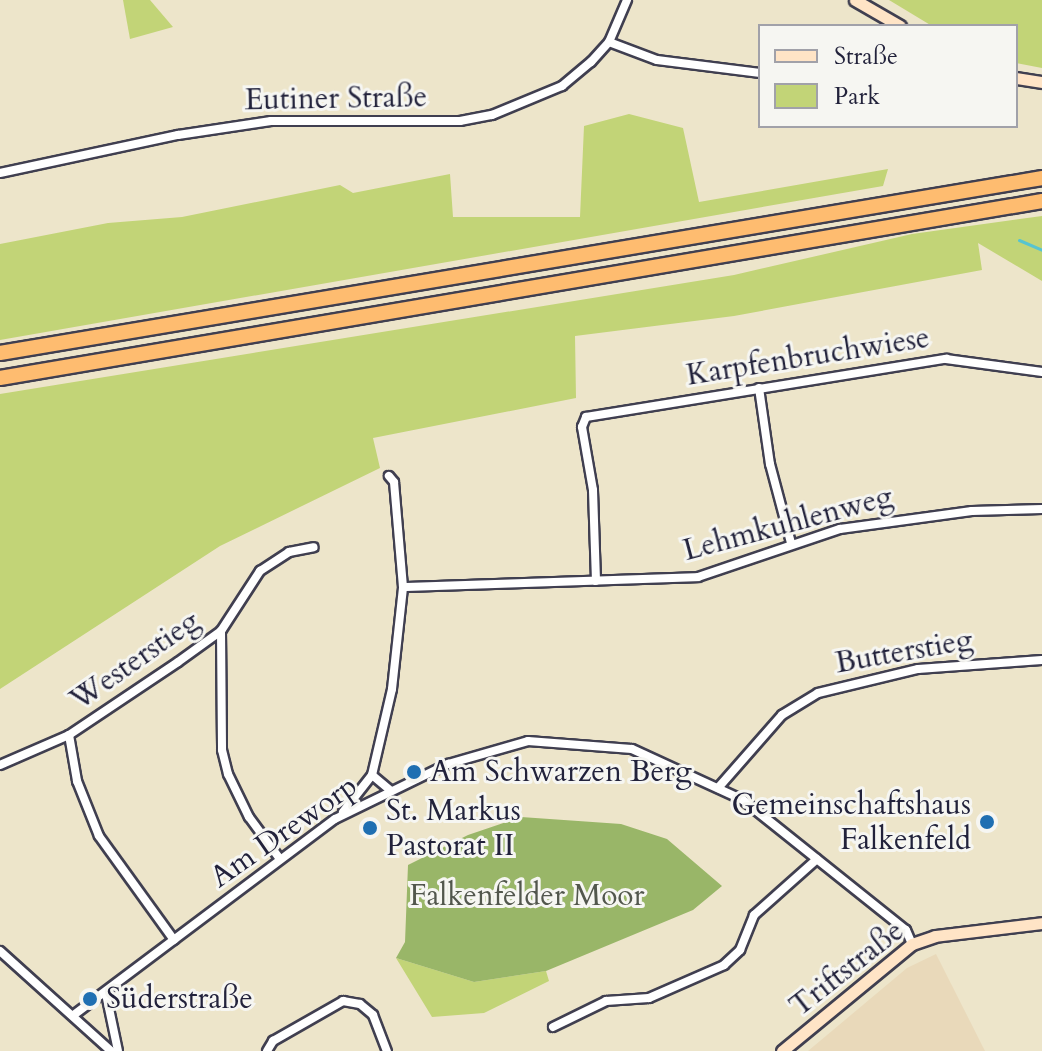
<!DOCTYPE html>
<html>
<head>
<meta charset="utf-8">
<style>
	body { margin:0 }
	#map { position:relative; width:1042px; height:1051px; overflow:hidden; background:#ede5ca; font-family:Cardo,serif }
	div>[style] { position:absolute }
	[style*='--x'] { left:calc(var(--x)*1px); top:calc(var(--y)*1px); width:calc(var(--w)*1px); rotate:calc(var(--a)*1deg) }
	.built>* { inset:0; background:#e9d9ba }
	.green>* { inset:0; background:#c2d477 }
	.forest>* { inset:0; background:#99b668 }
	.stream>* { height:3px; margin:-1.5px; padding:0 1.5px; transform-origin:1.5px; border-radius:1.5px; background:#57c4d0 }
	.roads { filter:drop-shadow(2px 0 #403f50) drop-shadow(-2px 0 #403f50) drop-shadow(0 2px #403f50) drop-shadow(0 -2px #403f50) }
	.street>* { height:8px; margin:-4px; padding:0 4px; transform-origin:4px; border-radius:4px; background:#fff }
	.secondary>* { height:11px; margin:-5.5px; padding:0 5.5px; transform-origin:5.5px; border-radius:5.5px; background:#ffe4c6 }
	.highway>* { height:14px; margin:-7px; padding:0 7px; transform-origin:7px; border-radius:7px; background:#febc70 }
	.dots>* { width:22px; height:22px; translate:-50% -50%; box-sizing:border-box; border:4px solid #f6f6f2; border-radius:50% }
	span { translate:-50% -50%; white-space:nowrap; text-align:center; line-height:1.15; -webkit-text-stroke:6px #f6f6f2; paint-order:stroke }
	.street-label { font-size:30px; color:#22223b }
	.poi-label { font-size:30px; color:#22223b }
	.left { translate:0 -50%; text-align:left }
	.right { translate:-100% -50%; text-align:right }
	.park-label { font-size:30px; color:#52574d }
	.legend { position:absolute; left:758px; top:24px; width:260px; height:104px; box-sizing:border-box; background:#f6f6f2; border:2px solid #a1a1a9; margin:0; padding:10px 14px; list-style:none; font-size:24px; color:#22223b }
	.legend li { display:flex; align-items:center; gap:16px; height:40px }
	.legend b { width:40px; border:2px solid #a1a1a9 }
</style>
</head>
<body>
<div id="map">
	<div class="built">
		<div style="clip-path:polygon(936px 954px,985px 1051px,808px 1051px,907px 968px)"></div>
	</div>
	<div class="green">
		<div style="clip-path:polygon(123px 0,150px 0,173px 27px,130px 39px)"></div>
		<div style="clip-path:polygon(889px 0,1042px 0,1042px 68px,1016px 63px,1016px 26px,932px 26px)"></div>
		<div style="clip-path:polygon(629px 114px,683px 128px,699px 202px,888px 169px,883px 186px,0 340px,0 244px,108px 223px,182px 217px,340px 185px,353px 193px,450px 174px,453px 217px,580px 217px,584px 126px)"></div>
		<div style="clip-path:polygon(1042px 216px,1042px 281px,978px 243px,982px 270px,734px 316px,575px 336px,576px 398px,373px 438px,380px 468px,220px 546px,0 689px,0 394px,734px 275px,912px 234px)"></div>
		<div style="clip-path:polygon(396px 958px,474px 982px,546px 971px,549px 981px,484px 1013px,432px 1017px)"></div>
	</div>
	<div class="forest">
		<div style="clip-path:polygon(521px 817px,621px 824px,667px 839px,722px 886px,693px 910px,546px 971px,474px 982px,396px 958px,405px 942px,408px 865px,468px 835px)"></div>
	</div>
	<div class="stream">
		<div style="--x:1019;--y:240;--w:25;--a:23"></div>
	</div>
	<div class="roads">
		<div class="street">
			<div style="--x:609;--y:42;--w:51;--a:20.6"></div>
			<div style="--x:657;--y:60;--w:104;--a:7.2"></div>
			<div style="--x:0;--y:173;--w:182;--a:-12.1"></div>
			<div style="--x:178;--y:135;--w:94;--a:-8.6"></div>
			<div style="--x:271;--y:121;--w:189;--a:0"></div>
			<div style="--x:460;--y:121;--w:33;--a:-11"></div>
			<div style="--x:492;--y:115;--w:76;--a:-22.5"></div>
			<div style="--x:562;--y:86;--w:38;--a:-40"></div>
			<div style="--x:591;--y:62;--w:27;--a:-48"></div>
			<div style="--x:609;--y:42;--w:46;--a:-66.8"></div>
			<div style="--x:759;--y:388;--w:77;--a:81.8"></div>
			<div style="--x:770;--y:464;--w:82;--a:75.1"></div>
			<div style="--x:596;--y:581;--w:91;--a:-91.9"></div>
			<div style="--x:593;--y:490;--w:64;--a:-99.9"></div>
			<div style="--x:582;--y:427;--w:11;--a:-68"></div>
			<div style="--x:586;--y:417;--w:365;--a:-9.2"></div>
			<div style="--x:946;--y:359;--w:97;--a:7.7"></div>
			<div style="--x:403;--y:587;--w:295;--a:-1.9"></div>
			<div style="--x:698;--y:577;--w:150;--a:-18.7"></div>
			<div style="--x:840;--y:529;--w:133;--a:-7.8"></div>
			<div style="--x:972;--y:511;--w:70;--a:-1.6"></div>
			<div style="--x:221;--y:631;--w:119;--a:89.5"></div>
			<div style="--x:222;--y:750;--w:25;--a:76"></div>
			<div style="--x:228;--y:774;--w:48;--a:64"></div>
			<div style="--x:249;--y:817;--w:52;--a:53.6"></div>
			<div style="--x:69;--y:735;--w:47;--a:80.1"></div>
			<div style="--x:77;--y:781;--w:59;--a:68.2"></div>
			<div style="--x:99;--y:836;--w:128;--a:54.2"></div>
			<div style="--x:0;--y:765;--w:75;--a:-23.5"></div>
			<div style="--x:69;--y:735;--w:131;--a:-33.8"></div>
			<div style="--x:178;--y:662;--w:53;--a:-35.8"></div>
			<div style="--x:221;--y:631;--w:72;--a:-57"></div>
			<div style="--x:260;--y:571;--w:35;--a:-33"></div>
			<div style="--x:289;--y:552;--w:25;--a:-11"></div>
			<div style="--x:372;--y:775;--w:23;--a:40"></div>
			<div style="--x:718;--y:788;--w:97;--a:-48.8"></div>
			<div style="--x:782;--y:715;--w:42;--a:-31.4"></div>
			<div style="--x:818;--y:693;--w:103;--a:-13.5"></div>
			<div style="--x:918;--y:669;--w:124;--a:-4.2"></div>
			<div style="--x:343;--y:812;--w:47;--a:-51.9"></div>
			<div style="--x:372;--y:775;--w:88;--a:-76.9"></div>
			<div style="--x:392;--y:689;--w:103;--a:-83.8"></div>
			<div style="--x:403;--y:587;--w:105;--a:-94.9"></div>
			<div style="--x:394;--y:482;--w:8;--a:-130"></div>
			<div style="--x:0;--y:951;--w:149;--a:42"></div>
			<div style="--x:106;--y:994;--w:58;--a:78.1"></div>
			<div style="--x:75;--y:1014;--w:325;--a:-36.9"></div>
			<div style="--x:335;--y:819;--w:126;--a:-26"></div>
			<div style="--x:448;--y:764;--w:83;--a:-16"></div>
			<div style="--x:528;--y:741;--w:104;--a:4.4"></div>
			<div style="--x:632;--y:749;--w:122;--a:24.7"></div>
			<div style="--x:743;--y:800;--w:208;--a:38.6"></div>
			<div style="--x:906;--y:930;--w:15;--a:67"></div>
			<div style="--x:553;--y:1027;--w:59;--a:-26.1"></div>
			<div style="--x:606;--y:1001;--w:43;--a:-4"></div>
			<div style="--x:649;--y:998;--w:82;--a:-23.7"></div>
			<div style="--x:724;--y:965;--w:22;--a:-43"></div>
			<div style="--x:740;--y:950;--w:38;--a:-68"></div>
			<div style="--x:754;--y:915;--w:84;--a:-41.6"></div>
			<div style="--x:267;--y:1051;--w:12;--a:-59"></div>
			<div style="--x:273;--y:1041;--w:81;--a:-29.7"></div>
			<div style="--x:343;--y:1001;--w:17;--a:10"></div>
			<div style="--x:360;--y:1004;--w:17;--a:40"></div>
			<div style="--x:373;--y:1015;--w:39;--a:69"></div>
		</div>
		<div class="secondary">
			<div style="--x:855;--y:0;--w:52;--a:30"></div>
			<div style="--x:1016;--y:78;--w:26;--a:9"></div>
			<div style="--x:782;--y:1051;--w:168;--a:-39.5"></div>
			<div style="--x:912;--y:944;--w:24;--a:-19"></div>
			<div style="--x:935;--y:936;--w:108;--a:-6.9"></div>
		</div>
		<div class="highway">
			<div style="--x:0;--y:353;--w:1057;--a:-9.53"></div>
			<div style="--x:0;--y:378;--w:1057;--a:-9.64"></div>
		</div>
	</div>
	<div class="dots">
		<div style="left:414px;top:772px;background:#1f6fb2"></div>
		<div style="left:987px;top:822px;background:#1f6fb2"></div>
		<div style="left:370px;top:828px;background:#1f6fb2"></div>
		<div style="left:90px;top:999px;background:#1f6fb2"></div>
	</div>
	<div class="street-label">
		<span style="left:336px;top:99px;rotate:-1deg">Eutiner Straße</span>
		<span style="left:808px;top:357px;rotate:-9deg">Karpfenbruchwiese</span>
		<span style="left:788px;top:524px;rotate:-15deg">Lehmkuhlenweg</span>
		<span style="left:904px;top:652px;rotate:-10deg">Butterstieg</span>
		<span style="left:135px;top:661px;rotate:-35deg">Westerstieg</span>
		<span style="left:284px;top:832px;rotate:-35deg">Am Dreworp</span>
		<span style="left:847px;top:969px;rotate:-38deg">Triftstraße</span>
	</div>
	<div class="poi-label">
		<span class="left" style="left:430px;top:772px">Am Schwarzen Berg</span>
		<span class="right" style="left:971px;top:822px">Gemeinschaftshaus<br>Falkenfeld</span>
		<span class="left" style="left:386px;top:828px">St. Markus<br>Pastorat II</span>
		<span class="left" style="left:106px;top:999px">Süderstraße</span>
	</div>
	<div class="park-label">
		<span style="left:527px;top:896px">Falkenfelder Moor</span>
	</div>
	<ul class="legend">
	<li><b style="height:10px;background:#ffe4c6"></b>Straße</li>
	<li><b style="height:22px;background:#c2d477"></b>Park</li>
	</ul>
</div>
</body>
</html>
